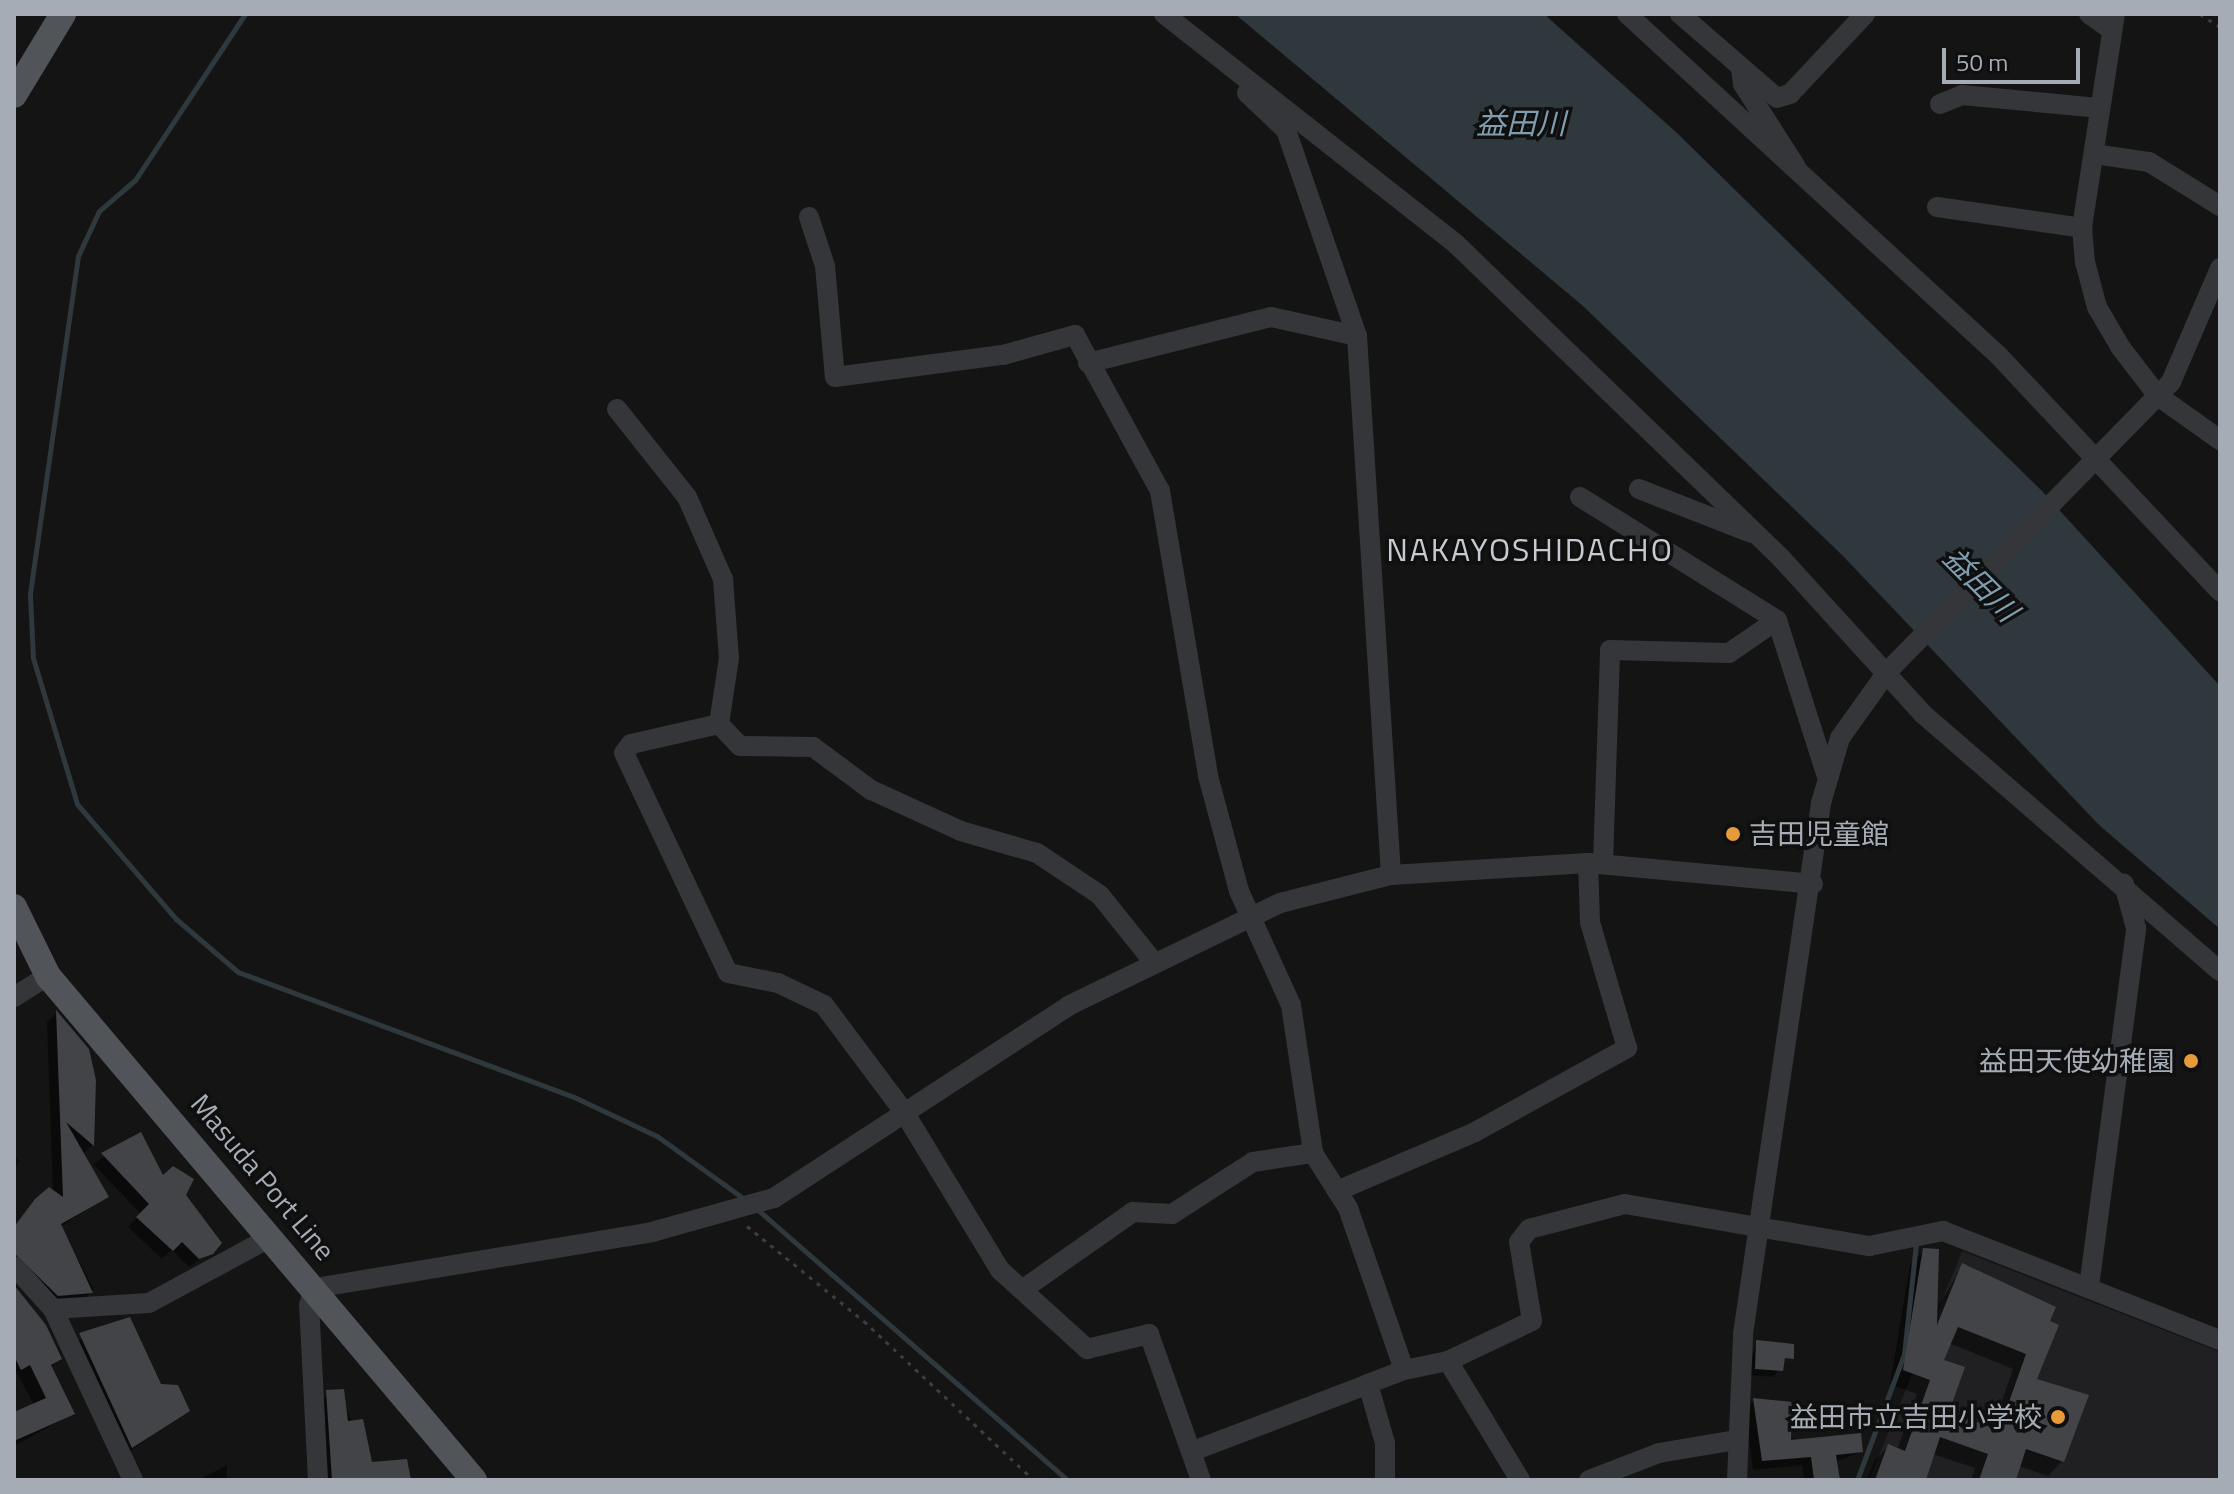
<!DOCTYPE html>
<html>
<head>
<meta charset="utf-8">
<style>
	body { margin:0 }
	#map { position:relative; width:2234px; height:1494px; overflow:hidden; background:#141415; font-family:"Titillium Web","Noto Sans JP",sans-serif }
	div>[style] { position:absolute }
	[style*='--x'] { left:calc(var(--x)*1px); top:calc(var(--y)*1px); width:calc(var(--w)*1px); rotate:calc(var(--a)*1deg) }
	.built>* { inset:0; background:#202022 }
	.water>* { inset:0; background:#2e383d }
	.shadow>* { inset:0; background:#0007 }
	.stream>* { height:5px; margin:-2.5px; padding:0 2.5px; transform-origin:2.5px; border-radius:2.5px; background:#2e383d }
	.building>* { inset:0; background:#434448 }
	.path>* { height:3px; margin-top:-1.5px; transform-origin:0; background:repeating-linear-gradient(90deg,#3b3d41 0 4px,transparent 0 10px) }
	.minor>* { height:20px; margin:-10px; padding:0 10px; transform-origin:10px; border-radius:10px; background:#35363a }
	.major>* { height:26px; margin:-13px; padding:0 13px; transform-origin:13px; border-radius:13px; background:#515459 }
	.dots>* { width:22px; height:22px; translate:-50% -50%; box-sizing:border-box; border:4px solid #0f0f10; border-radius:50% }
	span { translate:-50% -50%; white-space:nowrap; text-align:center; line-height:1.15; -webkit-text-stroke:7px #0f0f10; paint-order:stroke }
	.poi-label { font-size:28px; color:#a6acb5 }
	.left { translate:0 -50%; text-align:left }
	.right { translate:-100% -50%; text-align:right }
	.street-label { font-size:28px; color:#a6acb5 }
	.water-label { font-size:30px; color:#7f9dae; font-style:italic }
	.quarter-label { font-size:32px; color:#c7cbd1; letter-spacing:2px }
	.frame { position:absolute; inset:0; border:16px solid #a6acb5; pointer-events:none }
	.scale { position:absolute; left:1942px; top:48px; width:138px; height:36px; box-sizing:border-box; border:4px solid #a6acb5; border-top:0; padding-left:10px; font-size:24px; line-height:28px; white-space:nowrap; color:#a6acb5; -webkit-text-stroke:6px #0f0f10; paint-order:stroke }
</style>
</head>
<body>
<div id="map">
	<div class="built">
		<div style="clip-path:polygon(1962px 1251px,2220px 1352px,2220px 1480px,1869px 1480px)"></div>
	</div>
	<div class="water">
		<div style="clip-path:polygon(1235px 14px,1544px 14px,1677px 133px,2041px 490px,2220px 686px,2220px 929px,2099px 825px,1843px 556px,1583px 306px)"></div>
	</div>
	<div class="shadow">
		<div style="clip-path:polygon(56px 1013px,87px 1050px,92px 1145px,82px 1155px,106px 1197px,60px 1227px,94px 1289px,85px 1298px,48px 1304px,14px 1260px,14px 1230px,53px 1193px,47px 1022px)"></div>
		<div style="clip-path:polygon(140px 1134px,162px 1178px,184px 1195px,210px 1252px,189px 1267px,172px 1250px,162px 1259px,128px 1227px,141px 1214px,93px 1164px)"></div>
		<div style="clip-path:polygon(14px 1157px,20px 1161px,14px 1169px)"></div>
		<div style="clip-path:polygon(evenodd,1925px 1250px,1936px 1310px,1963px 1265px,2048px 1322px,2035px 1380px,2062px 1461px,2048px 1476px,2019px 1466px,2014px 1480px,1971px 1480px,1975px 1468px,1933px 1454px,1924px 1480px,1867px 1480px,1874px 1461px,1889px 1446px,1897px 1450px,1917px 1394px,1890px 1384px,1910px 1265px,1925px 1250px,1949px 1343px,2013px 1369px,1992px 1430px,1947px 1413px,1942px 1361px,1949px 1343px)"></div>
		<div style="clip-path:polygon(14px 1289px,60px 1359px,50px 1368px,72px 1414px,14px 1446px,14px 1414px,34px 1405px,14px 1368px)"></div>
		<div style="clip-path:polygon(129px 1320px,159px 1386px,188px 1410px,123px 1456px,70px 1344px)"></div>
		<div style="clip-path:polygon(1756px 1342px,1791px 1346px,1774px 1377px,1748px 1375px)"></div>
		<div style="clip-path:polygon(337px 1389px,371px 1464px,409px 1480px,322px 1480px,316px 1403px)"></div>
		<div style="clip-path:polygon(1754px 1400px,1789px 1442px,1861px 1452px,1835px 1462px,1838px 1480px,1804px 1480px,1802px 1465px,1753px 1470px,1745px 1410px)"></div>
		<div style="clip-path:polygon(227px 1465px,227px 1480px,198px 1480px)"></div>
	</div>
	<div class="stream">
		<div style="--x:245;--y:14;--w:199;--a:123.5"></div>
		<div style="--x:135;--y:180;--w:48;--a:139.3"></div>
		<div style="--x:99;--y:211;--w:50;--a:115"></div>
		<div style="--x:78;--y:256;--w:342;--a:98.1"></div>
		<div style="--x:30;--y:595;--w:63;--a:87.3"></div>
		<div style="--x:33;--y:658;--w:152;--a:73.2"></div>
		<div style="--x:77;--y:804;--w:152;--a:49.3"></div>
		<div style="--x:176;--y:919;--w:82;--a:40.5"></div>
		<div style="--x:238;--y:972;--w:358;--a:20.4"></div>
		<div style="--x:574;--y:1097;--w:92;--a:25.2"></div>
		<div style="--x:657;--y:1136;--w:111;--a:35.8"></div>
		<div style="--x:758;--y:1210;--w:410;--a:41.1"></div>
		<div style="--x:1857;--y:1480;--w:134;--a:-69.5"></div>
		<div style="--x:1904;--y:1354;--w:112;--a:-83.8"></div>
	</div>
	<div class="building">
		<div style="clip-path:polygon(56px 1010px,89px 1049px,96px 1080px,94px 1146px,66px 1122px,109px 1197px,61px 1224px,93px 1293px,58px 1296px,14px 1253px,14px 1227px,35px 1199px,49px 1187px,63px 1197px)"></div>
		<div style="clip-path:polygon(141px 1132px,163px 1175px,173px 1166px,194px 1179px,186px 1195px,222px 1243px,213px 1254px,199px 1259px,182px 1242px,173px 1251px,136px 1217px,149px 1204px,101px 1153px)"></div>
		<div style="clip-path:polygon(evenodd,1923px 1248px,1939px 1249px,1937px 1325px,1962px 1263px,2056px 1307px,2050px 1321px,2059px 1325px,2037px 1379px,2089px 1395px,2064px 1462px,2026px 1449px,2016px 1480px,1979px 1480px,1988px 1454px,1940px 1437px,1926px 1480px,1875px 1480px,1888px 1444px,1905px 1451px,1930px 1380px,1903px 1370px,1923px 1248px,1958px 1327px,2026px 1354px,1999px 1430px,1949px 1412px,1965px 1367px,1944px 1360px,1958px 1327px)"></div>
		<div style="clip-path:polygon(14px 1285px,46px 1325px,62px 1359px,51px 1365px,75px 1414px,14px 1441px,14px 1412px,46px 1398px,30px 1365px,21px 1370px,14px 1356px)"></div>
		<div style="clip-path:polygon(130px 1317px,161px 1384px,178px 1385px,190px 1411px,132px 1448px,79px 1333px)"></div>
		<div style="clip-path:polygon(1756px 1340px,1794px 1344px,1794px 1359px,1785px 1358px,1783px 1371px,1755px 1369px)"></div>
		<div style="clip-path:polygon(344px 1389px,348px 1421px,363px 1419px,372px 1462px,407px 1459px,411px 1480px,332px 1480px,326px 1390px)"></div>
		<div style="clip-path:polygon(1753px 1398px,1792px 1402px,1791px 1440px,1861px 1433px,1863px 1452px,1836px 1455px,1840px 1480px,1814px 1480px,1811px 1457px,1762px 1461px)"></div>
	</div>
	<div class="path">
		<div style="--x:2200;--y:14;--w:24;--a:33"></div>
		<div style="--x:747;--y:1226;--w:151;--a:39.1"></div>
		<div style="--x:864;--y:1321;--w:233;--a:43.1"></div>
	</div>
	<div class="minor">
		<div style="--x:1164;--y:14;--w:372;--a:38.2"></div>
		<div style="--x:1456;--y:244;--w:452;--a:44"></div>
		<div style="--x:1781;--y:558;--w:211;--a:47.7"></div>
		<div style="--x:1923;--y:714;--w:393;--a:40.9"></div>
		<div style="--x:1627;--y:14;--w:505;--a:42.59"></div>
		<div style="--x:1999;--y:356;--w:323;--a:46.8"></div>
		<div style="--x:1680;--y:14;--w:128;--a:40.9"></div>
		<div style="--x:1777;--y:98;--w:14;--a:-17"></div>
		<div style="--x:1790;--y:94;--w:110;--a:-46.8"></div>
		<div style="--x:2089;--y:14;--w:28;--a:35"></div>
		<div style="--x:2115;--y:14;--w:217;--a:98.8"></div>
		<div style="--x:2082;--y:228;--w:34;--a:85"></div>
		<div style="--x:2085;--y:262;--w:47;--a:75.1"></div>
		<div style="--x:2097;--y:307;--w:48;--a:59.7"></div>
		<div style="--x:2121;--y:348;--w:61;--a:52.4"></div>
		<div style="--x:2158;--y:396;--w:76;--a:35.4"></div>
		<div style="--x:1741;--y:68;--w:16;--a:83"></div>
		<div style="--x:1743;--y:84;--w:98;--a:57.4"></div>
		<div style="--x:1247;--y:93;--w:54;--a:43.5"></div>
		<div style="--x:1286;--y:130;--w:218;--a:71"></div>
		<div style="--x:1357;--y:336;--w:540;--a:86.39"></div>
		<div style="--x:1940;--y:104;--w:24;--a:-22"></div>
		<div style="--x:1962;--y:95;--w:139;--a:5.4"></div>
		<div style="--x:2094;--y:154;--w:56;--a:8.3"></div>
		<div style="--x:2149;--y:162;--w:84;--a:31.8"></div>
		<div style="--x:1937;--y:207;--w:147;--a:8.2"></div>
		<div style="--x:809;--y:217;--w:52;--a:71.9"></div>
		<div style="--x:825;--y:266;--w:111;--a:84.9"></div>
		<div style="--x:835;--y:377;--w:169;--a:-7.5"></div>
		<div style="--x:1003;--y:355;--w:75;--a:-15.5"></div>
		<div style="--x:1075;--y:335;--w:178;--a:61.4"></div>
		<div style="--x:1160;--y:491;--w:289;--a:80.4"></div>
		<div style="--x:1208;--y:776;--w:119;--a:74.9"></div>
		<div style="--x:1239;--y:891;--w:125;--a:65.5"></div>
		<div style="--x:1291;--y:1005;--w:150;--a:81.5"></div>
		<div style="--x:1313;--y:1153;--w:65;--a:57.5"></div>
		<div style="--x:1348;--y:1208;--w:171;--a:70.9"></div>
		<div style="--x:1404;--y:1370;--w:39;--a:159"></div>
		<div style="--x:1368;--y:1384;--w:61;--a:73.9"></div>
		<div style="--x:1385;--y:1443;--w:37;--a:90"></div>
		<div style="--x:1088;--y:363;--w:189;--a:-14.1"></div>
		<div style="--x:1271;--y:317;--w:88;--a:12.5"></div>
		<div style="--x:617;--y:409;--w:112;--a:51.5"></div>
		<div style="--x:687;--y:497;--w:90;--a:66.3"></div>
		<div style="--x:723;--y:579;--w:79;--a:85.7"></div>
		<div style="--x:729;--y:658;--w:67;--a:98.6"></div>
		<div style="--x:1639;--y:489;--w:120;--a:21.4"></div>
		<div style="--x:1580;--y:497;--w:232;--a:32"></div>
		<div style="--x:1777;--y:620;--w:162;--a:72.3"></div>
		<div style="--x:1603;--y:864;--w:214;--a:-88.1"></div>
		<div style="--x:1610;--y:650;--w:119;--a:1.4"></div>
		<div style="--x:1729;--y:653;--w:58;--a:-34.5"></div>
		<div style="--x:1152;--y:960;--w:83;--a:-128.7"></div>
		<div style="--x:1100;--y:895;--w:76;--a:-146.3"></div>
		<div style="--x:1037;--y:853;--w:79;--a:-163.9"></div>
		<div style="--x:961;--y:831;--w:99;--a:-155.5"></div>
		<div style="--x:871;--y:790;--w:72;--a:-143.4"></div>
		<div style="--x:813;--y:747;--w:73;--a:-179.2"></div>
		<div style="--x:740;--y:746;--w:30;--a:-134"></div>
		<div style="--x:719;--y:724;--w:90;--a:167.2"></div>
		<div style="--x:631;--y:744;--w:11;--a:128"></div>
		<div style="--x:624;--y:753;--w:243;--a:64.7"></div>
		<div style="--x:728;--y:973;--w:51;--a:11.3"></div>
		<div style="--x:778;--y:983;--w:51;--a:25.6"></div>
		<div style="--x:824;--y:1005;--w:134;--a:53.2"></div>
		<div style="--x:904;--y:1112;--w:185;--a:58.7"></div>
		<div style="--x:1000;--y:1270;--w:118;--a:42.2"></div>
		<div style="--x:1087;--y:1349;--w:64;--a:-13.6"></div>
		<div style="--x:1149;--y:1334;--w:155;--a:70.4"></div>
		<div style="--x:14;--y:997;--w:40;--a:-32"></div>
		<div style="--x:1337;--y:1191;--w:150;--a:-23.1"></div>
		<div style="--x:1475;--y:1132;--w:174;--a:-28.9"></div>
		<div style="--x:1627;--y:1048;--w:131;--a:-106.4"></div>
		<div style="--x:1590;--y:922;--w:59;--a:-91.9"></div>
		<div style="--x:14;--y:1266;--w:58;--a:47.8"></div>
		<div style="--x:53;--y:1309;--w:189;--a:64.9"></div>
		<div style="--x:2089;--y:1287;--w:362;--a:-82.5"></div>
		<div style="--x:2136;--y:928;--w:46;--a:-105.3"></div>
		<div style="--x:1022;--y:1290;--w:136;--a:-35.1"></div>
		<div style="--x:1133;--y:1212;--w:39;--a:3"></div>
		<div style="--x:1172;--y:1214;--w:96;--a:-32.7"></div>
		<div style="--x:1253;--y:1162;--w:61;--a:-8.5"></div>
		<div style="--x:53;--y:1309;--w:96;--a:-3.6"></div>
		<div style="--x:149;--y:1303;--w:139;--a:-28.4"></div>
		<div style="--x:1448;--y:1361;--w:93;--a:-25.5"></div>
		<div style="--x:1532;--y:1321;--w:80;--a:-99.3"></div>
		<div style="--x:1519;--y:1242;--w:16;--a:-52"></div>
		<div style="--x:1529;--y:1229;--w:99;--a:-14.6"></div>
		<div style="--x:1625;--y:1204;--w:248;--a:9.8"></div>
		<div style="--x:1869;--y:1246;--w:76;--a:-11.5"></div>
		<div style="--x:1943;--y:1231;--w:298;--a:21.5"></div>
		<div style="--x:1404;--y:1370;--w:45;--a:-11.6"></div>
		<div style="--x:1448;--y:1361;--w:139;--a:58.8"></div>
		<div style="--x:1193;--y:1451;--w:187;--a:-20.9"></div>
		<div style="--x:318;--y:1480;--w:175;--a:-92.9"></div>
		<div style="--x:309;--y:1305;--w:18;--a:-71"></div>
		<div style="--x:315;--y:1288;--w:342;--a:-9.4"></div>
		<div style="--x:652;--y:1232;--w:127;--a:-15.6"></div>
		<div style="--x:774;--y:1198;--w:351;--a:-33.1"></div>
		<div style="--x:1068;--y:1006;--w:236;--a:-25.9"></div>
		<div style="--x:1280;--y:903;--w:114;--a:-14.2"></div>
		<div style="--x:1391;--y:875;--w:197;--a:-3.5"></div>
		<div style="--x:1588;--y:863;--w:226;--a:5.3"></div>
		<div style="--x:1589;--y:1480;--w:75;--a:-21.1"></div>
		<div style="--x:1659;--y:1453;--w:79;--a:-9.5"></div>
		<div style="--x:1737;--y:1480;--w:146;--a:-87.6"></div>
		<div style="--x:1743;--y:1334;--w:537;--a:-81.64"></div>
		<div style="--x:1821;--y:803;--w:68;--a:-73.7"></div>
		<div style="--x:1840;--y:738;--w:81;--a:-54.5"></div>
		<div style="--x:1887;--y:672;--w:406;--a:-45.6"></div>
		<div style="--x:2171;--y:382;--w:124;--a:-66.7"></div>
	</div>
	<div class="major">
		<div style="--x:14;--y:95;--w:95;--a:-58.8"></div>
		<div style="--x:14;--y:907;--w:77;--a:63.8"></div>
		<div style="--x:48;--y:976;--w:660;--a:49.79"></div>
	</div>
	<div class="dots">
		<div style="left:1733px;top:834px;background:#e79a3a"></div>
		<div style="left:2191px;top:1061px;background:#e79a3a"></div>
		<div style="left:2058px;top:1417px;background:#e79a3a"></div>
	</div>
	<div class="poi-label">
		<span class="left" style="left:1749px;top:834px">吉田児童館</span>
		<span class="right" style="left:2175px;top:1061px">益田天使幼稚園</span>
		<span class="right" style="left:2042px;top:1417px">益田市立吉田小学校</span>
	</div>
	<div class="street-label">
		<span style="left:263px;top:1177px;rotate:50deg">Masuda Port Line</span>
	</div>
	<div class="water-label">
		<span style="left:1521px;top:123px">益田川</span>
		<span style="left:1981px;top:584px;rotate:45deg">益田川</span>
	</div>
	<div class="quarter-label">
		<span style="left:1530px;top:549px">NAKAYOSHIDACHO</span>
	</div>
	<div class="frame"></div>
	<div class="scale">50 m</div>
</div>
</body>
</html>
